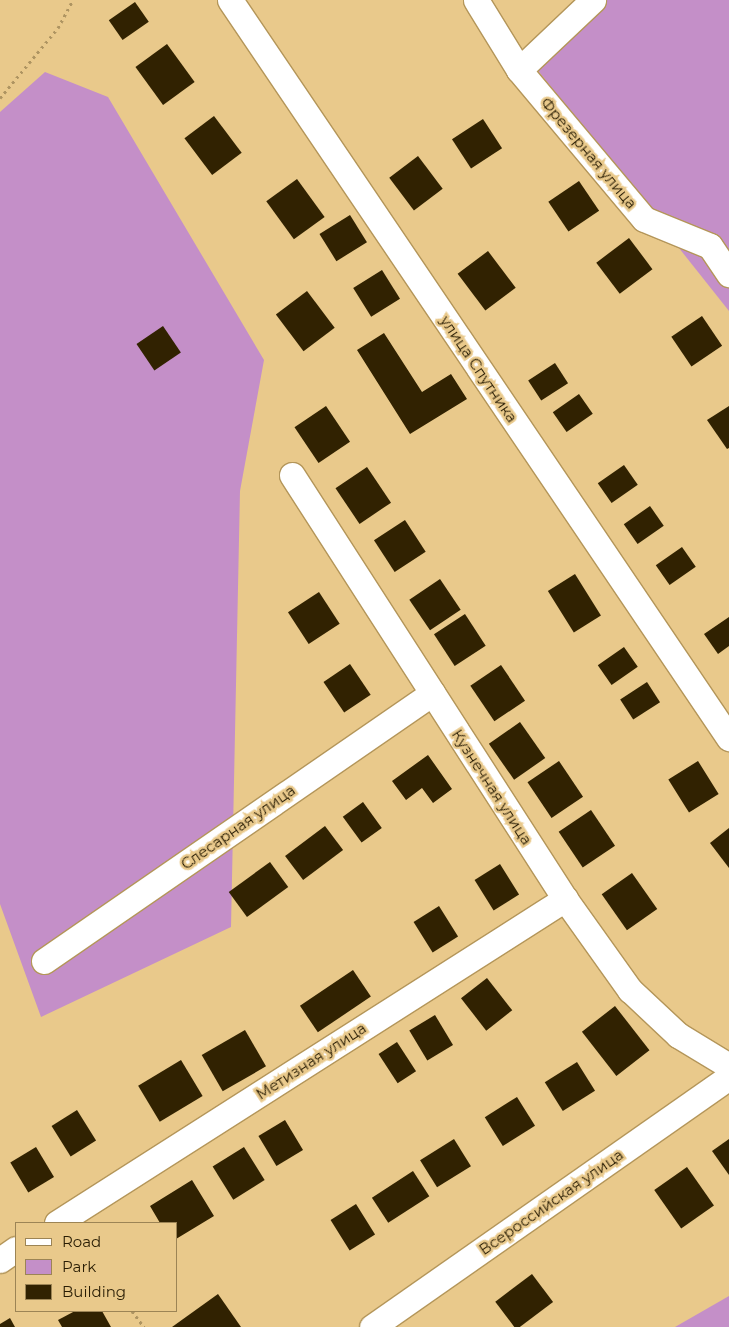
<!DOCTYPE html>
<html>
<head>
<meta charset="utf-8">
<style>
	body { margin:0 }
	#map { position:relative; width:729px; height:1327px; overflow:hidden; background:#e9c98b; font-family:Montserrat,sans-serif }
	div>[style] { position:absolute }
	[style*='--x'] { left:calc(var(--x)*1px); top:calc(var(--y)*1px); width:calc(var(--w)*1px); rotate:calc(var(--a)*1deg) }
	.green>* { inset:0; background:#c48fc8 }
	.building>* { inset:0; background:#312201; transform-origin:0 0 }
	.path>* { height:3px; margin-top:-1.5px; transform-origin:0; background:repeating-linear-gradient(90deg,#ae9461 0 2.5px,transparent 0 6.5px) }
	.roads { filter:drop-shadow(1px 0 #b4965a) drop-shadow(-1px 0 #b4965a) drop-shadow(0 1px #b4965a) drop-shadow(0 -1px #b4965a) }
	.minor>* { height:25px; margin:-12.5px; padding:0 12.5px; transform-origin:12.5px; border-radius:12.5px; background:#fff }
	span { translate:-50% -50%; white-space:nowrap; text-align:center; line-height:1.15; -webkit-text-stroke:5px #e9c98b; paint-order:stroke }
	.street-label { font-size:15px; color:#291d04 }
	.legend { position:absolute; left:15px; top:1222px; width:162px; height:90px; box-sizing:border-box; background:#e9c98b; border:1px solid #9c8455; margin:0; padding:6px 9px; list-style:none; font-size:15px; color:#291d04 }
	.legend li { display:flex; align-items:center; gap:10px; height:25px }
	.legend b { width:25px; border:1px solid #9c8455 }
</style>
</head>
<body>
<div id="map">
	<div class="green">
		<div style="clip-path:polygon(601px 0,729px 0,729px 311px,524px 53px)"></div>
		<div style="clip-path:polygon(45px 72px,108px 97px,264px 360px,240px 491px,231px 927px,41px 1017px,0 904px,0 112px)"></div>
		<div style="clip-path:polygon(729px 1296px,729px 1327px,675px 1327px)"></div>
	</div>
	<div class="building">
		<div style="left:135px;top:2px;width:24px;height:32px;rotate:55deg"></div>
		<div style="left:167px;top:44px;width:47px;height:39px;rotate:54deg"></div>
		<div style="left:214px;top:116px;width:46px;height:37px;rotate:53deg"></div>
		<div style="left:483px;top:119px;width:35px;height:37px;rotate:57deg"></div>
		<div style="left:418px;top:156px;width:41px;height:36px;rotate:53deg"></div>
		<div style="left:297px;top:179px;width:47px;height:38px;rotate:54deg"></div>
		<div style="left:579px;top:181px;width:36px;height:37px;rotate:56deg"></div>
		<div style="left:350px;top:215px;width:32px;height:36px;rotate:58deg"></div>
		<div style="left:629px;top:238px;width:39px;height:41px;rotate:53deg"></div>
		<div style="left:488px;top:251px;width:46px;height:38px;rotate:53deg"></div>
		<div style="left:382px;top:270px;width:34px;height:34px;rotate:58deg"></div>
		<div style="left:307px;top:291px;width:46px;height:39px;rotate:53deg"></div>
		<div style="left:702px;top:316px;width:36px;height:37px;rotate:56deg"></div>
		<div style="left:163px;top:326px;width:32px;height:32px;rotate:56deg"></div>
		<div style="clip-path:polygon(384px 333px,422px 392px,451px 374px,467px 399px,410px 434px,357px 350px)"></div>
		<div style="left:555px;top:363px;width:24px;height:32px;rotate:57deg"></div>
		<div style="left:579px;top:394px;width:24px;height:32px;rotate:55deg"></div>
		<div style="left:326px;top:406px;width:43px;height:38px;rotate:56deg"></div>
		<div style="clip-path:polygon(729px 406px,729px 448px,727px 449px,707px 420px)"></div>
		<div style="left:624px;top:465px;width:24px;height:32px;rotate:55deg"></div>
		<div style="left:367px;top:467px;width:43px;height:38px;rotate:56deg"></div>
		<div style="left:650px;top:506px;width:24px;height:32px;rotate:55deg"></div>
		<div style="left:405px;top:520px;width:38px;height:37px;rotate:57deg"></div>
		<div style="left:682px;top:547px;width:24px;height:32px;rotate:55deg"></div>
		<div style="left:575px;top:574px;width:49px;height:32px;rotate:58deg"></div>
		<div style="left:440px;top:579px;width:37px;height:37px;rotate:56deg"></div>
		<div style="left:319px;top:592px;width:38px;height:37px;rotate:57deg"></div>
		<div style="left:465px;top:614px;width:38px;height:37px;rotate:57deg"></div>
		<div style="clip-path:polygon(729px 617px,729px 646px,718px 654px,704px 634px)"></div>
		<div style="left:624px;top:647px;width:24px;height:32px;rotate:55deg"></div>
		<div style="left:350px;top:664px;width:37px;height:32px;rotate:56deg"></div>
		<div style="left:501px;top:665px;width:43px;height:37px;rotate:56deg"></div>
		<div style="left:647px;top:682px;width:24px;height:32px;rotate:57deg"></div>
		<div style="left:520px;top:722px;width:44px;height:38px;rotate:55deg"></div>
		<div style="clip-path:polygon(428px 755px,452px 789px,433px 803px,422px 788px,406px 800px,392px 781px)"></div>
		<div style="left:559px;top:761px;width:43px;height:38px;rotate:56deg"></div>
		<div style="left:698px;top:761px;width:39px;height:35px;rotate:58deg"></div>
		<div style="left:363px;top:802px;width:32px;height:25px;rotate:54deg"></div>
		<div style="left:591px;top:810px;width:43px;height:39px;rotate:56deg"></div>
		<div style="left:325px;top:826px;width:30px;height:50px;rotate:53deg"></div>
		<div style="clip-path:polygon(729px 828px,729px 868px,710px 843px)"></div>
		<div style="left:270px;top:862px;width:31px;height:51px;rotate:54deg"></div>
		<div style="left:500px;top:864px;width:36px;height:30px;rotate:58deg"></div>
		<div style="left:632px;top:873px;width:44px;height:37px;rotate:55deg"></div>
		<div style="left:439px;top:906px;width:36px;height:30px;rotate:58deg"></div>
		<div style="left:353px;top:970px;width:32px;height:64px;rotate:56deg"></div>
		<div style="left:487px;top:978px;width:41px;height:33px;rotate:52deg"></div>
		<div style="left:615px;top:1006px;width:56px;height:42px;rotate:52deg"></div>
		<div style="left:435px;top:1015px;width:35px;height:30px;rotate:59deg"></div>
		<div style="left:245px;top:1030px;width:42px;height:50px;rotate:60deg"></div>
		<div style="left:397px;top:1042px;width:35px;height:22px;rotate:57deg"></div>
		<div style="left:181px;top:1060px;width:42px;height:50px;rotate:59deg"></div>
		<div style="left:577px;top:1062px;width:34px;height:38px;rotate:58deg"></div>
		<div style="left:517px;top:1097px;width:34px;height:38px;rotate:58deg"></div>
		<div style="left:77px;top:1110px;width:36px;height:30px;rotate:58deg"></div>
		<div style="left:285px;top:1120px;width:35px;height:31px;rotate:59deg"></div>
		<div style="left:454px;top:1139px;width:32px;height:40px;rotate:58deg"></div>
		<div style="clip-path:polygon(729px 1139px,729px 1175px,712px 1151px)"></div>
		<div style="left:36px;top:1147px;width:35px;height:30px;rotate:59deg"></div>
		<div style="left:244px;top:1147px;width:39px;height:37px;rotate:58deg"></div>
		<div style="left:687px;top:1167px;width:47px;height:40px;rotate:55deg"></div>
		<div style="left:413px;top:1171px;width:30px;height:49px;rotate:57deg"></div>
		<div style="clip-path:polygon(192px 1180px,214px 1216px,176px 1239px,176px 1223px,160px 1223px,150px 1206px)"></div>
		<div style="left:356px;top:1204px;width:36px;height:30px;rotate:58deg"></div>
		<div style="left:532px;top:1274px;width:35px;height:46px;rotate:53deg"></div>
		<div style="clip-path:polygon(218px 1294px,241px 1327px,172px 1327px)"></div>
		<div style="clip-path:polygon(75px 1311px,102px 1311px,111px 1327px,62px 1327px,58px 1320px)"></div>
		<div style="clip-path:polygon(10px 1318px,15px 1327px,0 1327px,0 1324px)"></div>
	</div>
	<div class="path">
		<div style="--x:0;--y:98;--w:91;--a:-50.4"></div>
		<div style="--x:58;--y:28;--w:32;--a:-62"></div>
		<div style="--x:132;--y:1311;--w:20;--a:53"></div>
	</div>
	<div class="roads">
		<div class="minor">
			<div style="--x:230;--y:0;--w:891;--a:55.94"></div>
			<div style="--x:476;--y:0;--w:82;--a:58.4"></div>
			<div style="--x:519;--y:70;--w:194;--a:50"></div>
			<div style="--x:644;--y:219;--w:71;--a:22.2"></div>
			<div style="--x:710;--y:246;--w:34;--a:56"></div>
			<div style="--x:519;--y:70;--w:102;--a:-43.4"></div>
			<div style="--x:292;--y:475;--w:504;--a:57.22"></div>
			<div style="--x:565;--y:899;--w:112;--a:54.5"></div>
			<div style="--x:630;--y:990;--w:66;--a:43.2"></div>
			<div style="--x:678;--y:1035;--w:60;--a:31.3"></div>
			<div style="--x:44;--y:961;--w:472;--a:-34.6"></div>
			<div style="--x:57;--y:1223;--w:603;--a:-32.53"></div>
			<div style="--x:0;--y:1260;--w:19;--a:-35"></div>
			<div style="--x:372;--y:1327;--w:436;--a:-35"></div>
		</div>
	</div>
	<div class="street-label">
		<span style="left:589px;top:153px;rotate:50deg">Фрезерная улица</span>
		<span style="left:479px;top:369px;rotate:56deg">улица Спутника</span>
		<span style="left:492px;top:787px;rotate:57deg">Кузнечная улица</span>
		<span style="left:238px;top:827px;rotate:-35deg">Слесарная улица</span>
		<span style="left:311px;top:1061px;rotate:-33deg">Метизная улица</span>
		<span style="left:551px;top:1202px;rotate:-35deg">Всероссийская улица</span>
	</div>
	<ul class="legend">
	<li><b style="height:6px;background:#fff"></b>Road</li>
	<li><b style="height:14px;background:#c48fc8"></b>Park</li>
	<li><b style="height:14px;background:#312201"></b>Building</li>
	</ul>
</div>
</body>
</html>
